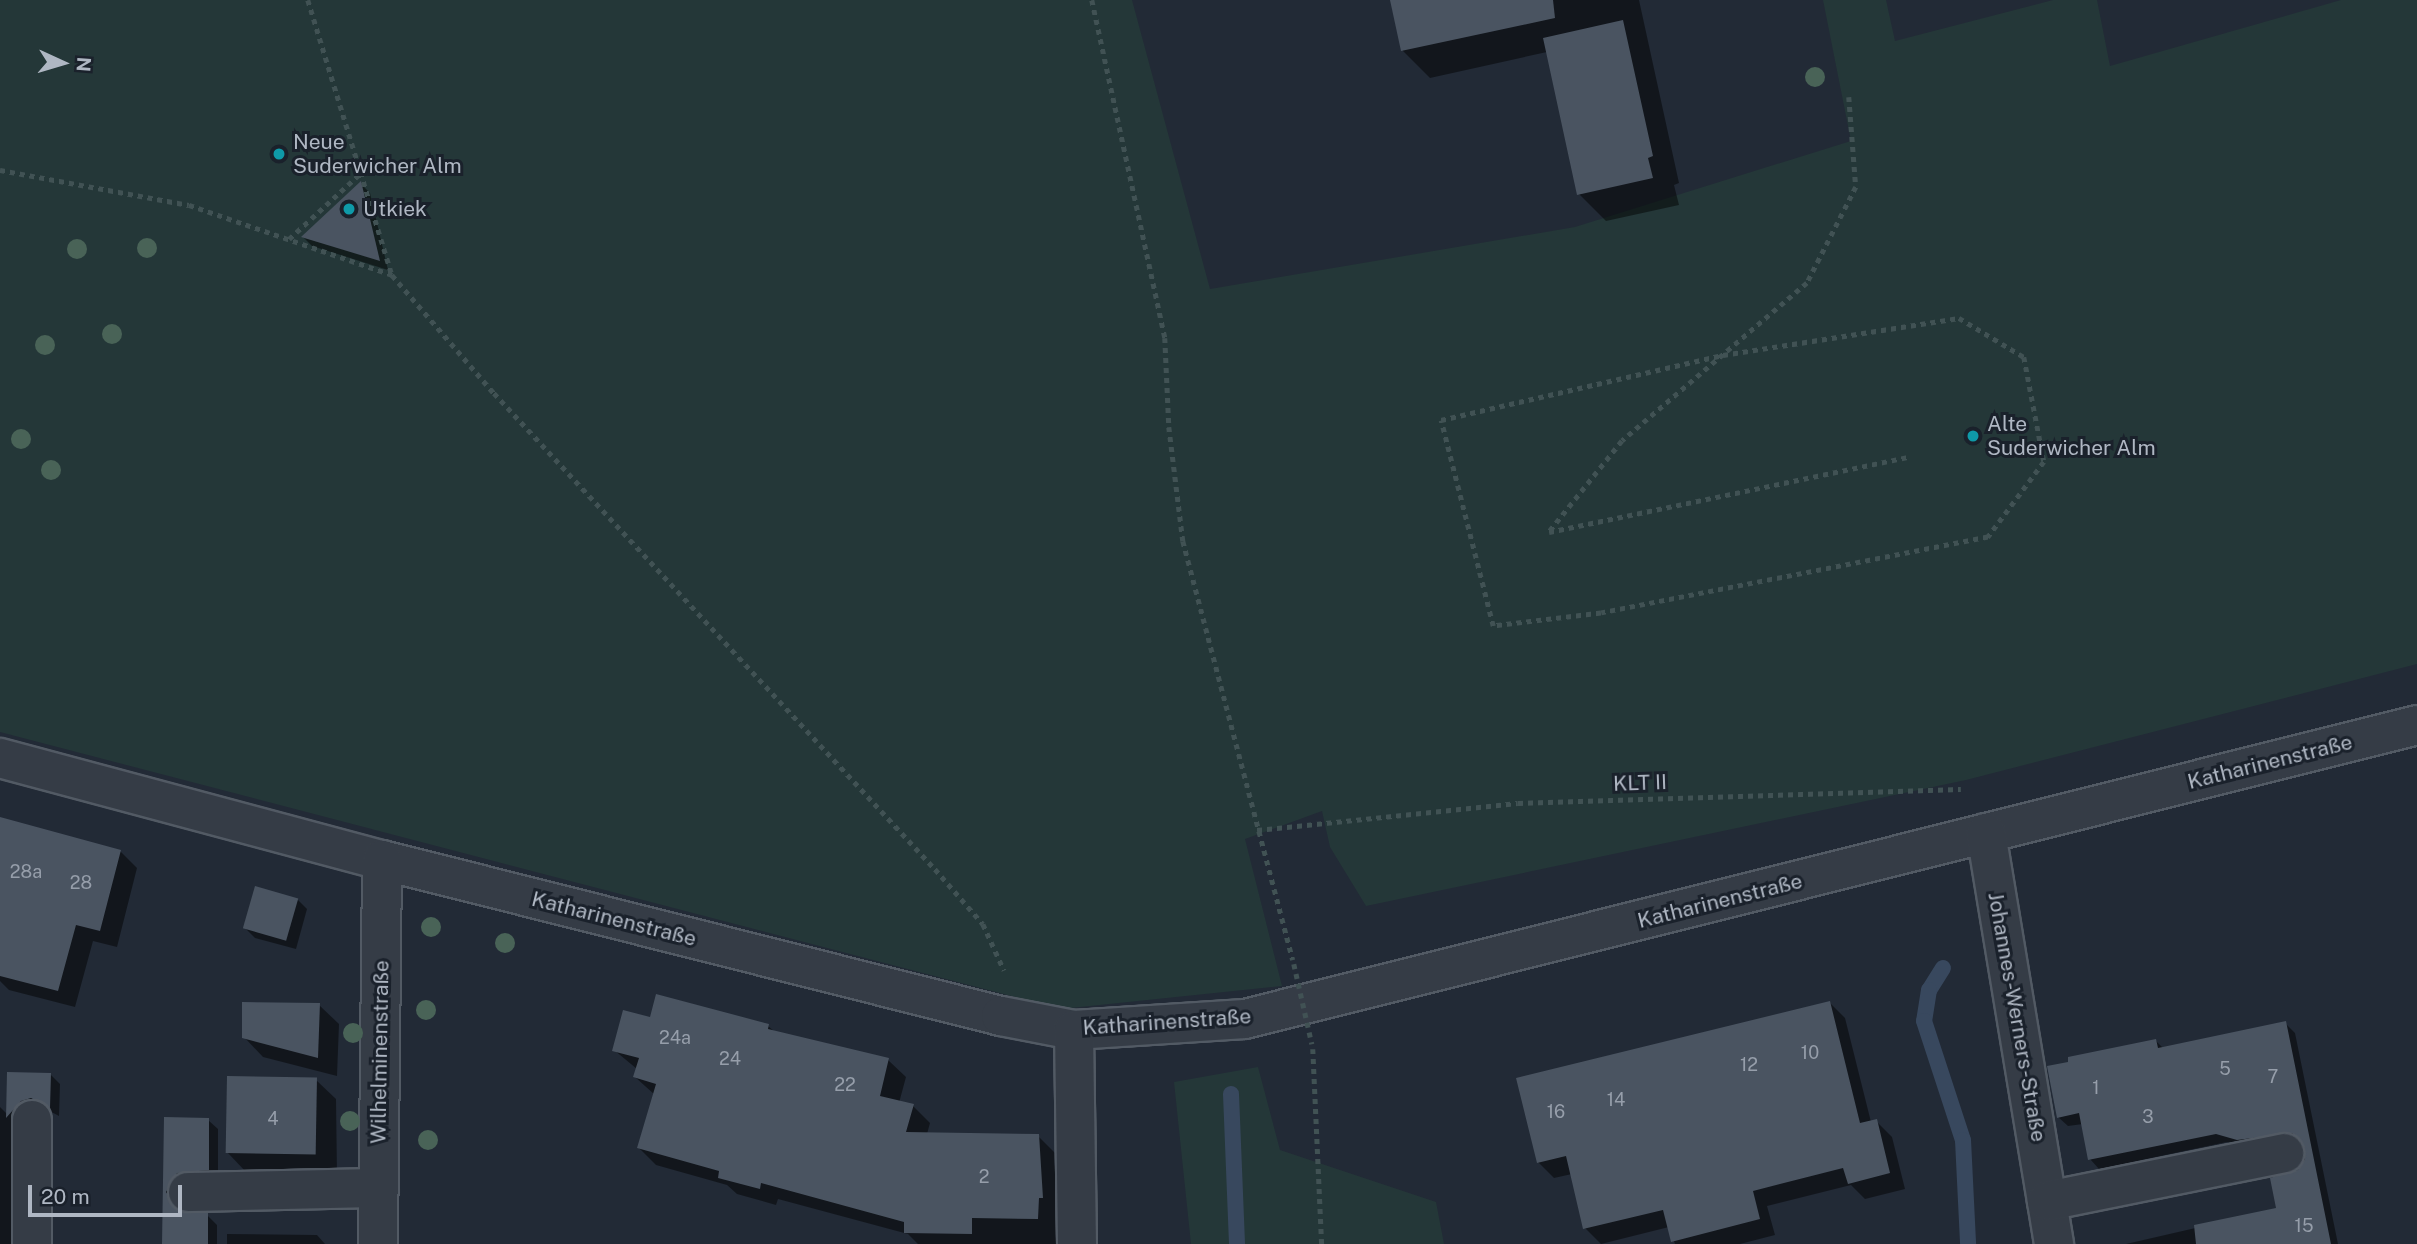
<!DOCTYPE html>
<html>
<head>
<meta charset="utf-8">
<style>
	body { margin:0 }
	#map { position:relative; width:2417px; height:1244px; overflow:hidden; background:#222a36; font-family:"Public Sans",sans-serif }
	div>[style] { position:absolute }
	[style*='--x'] { left:calc(var(--x)*1px); top:calc(var(--y)*1px); width:calc(var(--w)*1px); rotate:calc(var(--a)*1deg) }
	.green>* { inset:0; background:#243738 }
	.shadow>* { inset:0; background:#0007 }
	.stream>* { height:16px; margin:-8px; padding:0 8px; transform-origin:8px; border-radius:8px; background:#38485e }
	.building>* { inset:0; background:#4a5461; transform-origin:0 0 }
	.path>* { height:4.5px; margin-top:-2.25px; transform-origin:0; background:repeating-linear-gradient(90deg,#415254 0 5px,transparent 0 10px) }
	.roads { filter:drop-shadow(2px 0 #525a64) drop-shadow(-2px 0 #525a64) drop-shadow(0 2px #525a64) drop-shadow(0 -2px #525a64) }
	.minor>* { height:38px; margin:-19px; padding:0 19px; transform-origin:19px; border-radius:19px; background:#353c46 }
	.path-bridge>* { height:4.5px; margin-top:-2.25px; transform-origin:0; background:repeating-linear-gradient(90deg,#415254 0 5px,transparent 0 10px) }
	.trees>* { width:20px; height:20px; margin:-10px; border-radius:50%; background:#496357 }
	.dots>* { width:19px; height:19px; translate:-50% -50%; box-sizing:border-box; border:4px solid #1a212b; border-radius:50% }
	span { translate:-50% -50%; white-space:nowrap; text-align:center; line-height:1.15; -webkit-text-stroke:6px #1a212b; paint-order:stroke }
	.number-label { font-size:18px; color:#969eaa }
	.number-label span { -webkit-text-stroke-width:0 }
	.poi-label { font-size:21px; color:#afb7c3 }
	.left { translate:0 -50%; text-align:left }
	.street-label { font-size:21px; color:#afb7c3 }
	.north { position:absolute; left:28px; top:28px; width:70px; height:70px; -webkit-text-stroke:5px #1a212b; paint-order:stroke; rotate:94deg; font-size:19px; font-weight:700; line-height:28px; text-align:center; color:#afb7c3 }
	.north::after { content:''; display:block; margin:auto; width:24px; height:32px; background:#afb7c3; clip-path:polygon(50% 0,100% 100%,50% 72%,0 100%) }
	.scale { position:absolute; left:28px; top:1185px; width:154px; height:32px; box-sizing:border-box; border:4px solid #afb7c3; border-top:0; padding-left:9px; font-size:21px; line-height:24px; white-space:nowrap; color:#afb7c3; -webkit-text-stroke:5px #1a212b; paint-order:stroke }
</style>
</head>
<body>
<div id="map">
	<div class="green">
		<div style="clip-path:polygon(0 0,1132px 0,1210px 289px,1575px 227px,1851px 141px,1823px 0,1886px 0,1895px 41px,2053px 0,2097px 0,2110px 66px,2341px 0,2417px 0,2417px 664px,1966px 780px,1366px 906px,1330px 847px,1322px 811px,1245px 839px,1282px 986px,1061px 1009px,0 732px)"></div>
		<div style="clip-path:polygon(1258px 1067px,1280px 1150px,1436px 1202px,1444px 1244px,1191px 1244px,1174px 1082px)"></div>
	</div>
	<div class="shadow">
		<div style="clip-path:polygon(1392px 0,1639px 0,1679px 183px,1674px 185px,1679px 205px,1606px 221px,1579px 194px,1547px 52px,1430px 78px,1403px 51px)"></div>
		<div style="clip-path:polygon(361px 184px,370px 193px,388px 270px,312px 246px,303px 237px)"></div>
		<div style="clip-path:polygon(0 844px,120px 851px,137px 868px,117px 947px,93px 941px,75px 1007px,9px 990px,0 981px)"></div>
		<div style="clip-path:polygon(297px 899px,307px 909px,296px 949px,255px 938px,245px 928px)"></div>
		<div style="clip-path:polygon(1829px 1002px,1845px 1018px,1871px 1122px,1876px 1121px,1892px 1137px,1905px 1189px,1865px 1199px,1851px 1185px,1767px 1206px,1775px 1235px,1740px 1244px,1675px 1244px,1669px 1227px,1601px 1244px,1585px 1228px,1572px 1174px,1554px 1178px,1538px 1162px)"></div>
		<div style="clip-path:polygon(319px 1005px,339px 1024px,337px 1076px,263px 1057px,244px 1037px)"></div>
		<div style="clip-path:polygon(651px 1019px,768px 1026px,775px 1032px,888px 1060px,906px 1077px,899px 1103px,913px 1106px,930px 1123px,927px 1134px,1038px 1136px,1055px 1153px,1055px 1170px,1060px 1175px,1059px 1244px,918px 1244px,908px 1234px,778px 1199px,776px 1205px,737px 1194px,727px 1185px,656px 1165px,639px 1148px,655px 1095px,635px 1077px,637px 1069px,614px 1050px)"></div>
		<div style="clip-path:polygon(2285px 1023px,2295px 1033px,2338px 1244px,2126px 1244px,2278px 1209px,2299px 1171px,2305px 1145px,2291px 1140px,2248px 1149px,2227px 1142px,2099px 1169px,2090px 1159px,2083px 1124px,2068px 1126px,2058px 1117px,2156px 1041px,2163px 1048px)"></div>
		<div style="clip-path:polygon(9px 1074px,50px 1074px,60px 1084px,59px 1116px,42px 1107px,15px 1244px,0 1244px,0 1107px,8px 1115px)"></div>
		<div style="clip-path:polygon(316px 1080px,336px 1099px,337px 1174px,246px 1172px,227px 1152px)"></div>
		<div style="clip-path:polygon(166px 1119px,208px 1120px,218px 1129px,218px 1179px,175px 1203px,181px 1213px,207px 1215px,217px 1225px,217px 1244px,165px 1244px)"></div>
		<div style="clip-path:polygon(227px 1234px,317px 1235px,325px 1244px,227px 1244px)"></div>
	</div>
	<div class="stream">
		<div style="--x:1943;--y:968;--w:26;--a:122"></div>
		<div style="--x:1929;--y:990;--w:31;--a:99"></div>
		<div style="--x:1924;--y:1021;--w:125;--a:71.9"></div>
		<div style="--x:1963;--y:1140;--w:104;--a:87.2"></div>
		<div style="--x:1231;--y:1094;--w:150;--a:87.7"></div>
	</div>
	<div class="building">
		<div style="clip-path:polygon(1390px 0,1553px 0,1555px 18px,1401px 51px)"></div>
		<div style="clip-path:polygon(1623px 20px,1653px 156px,1648px 158px,1653px 178px,1577px 195px,1543px 38px)"></div>
		<div style="clip-path:polygon(361px 181px,380px 261px,301px 237px)"></div>
		<div style="clip-path:polygon(0 817px,121px 850px,100px 931px,76px 925px,58px 991px,0 976px)"></div>
		<div style="left:255px;top:886px;width:45px;height:44px;rotate:16deg"></div>
		<div style="clip-path:polygon(656px 994px,769px 1024px,768px 1029px,889px 1058px,880px 1096px,914px 1104px,906px 1132px,1039px 1134px,1043px 1198px,1039px 1198px,1038px 1219px,972px 1218px,972px 1234px,904px 1233px,904px 1222px,761px 1183px,760px 1189px,718px 1178px,719px 1171px,637px 1148px,656px 1084px,633px 1077px,639px 1058px,612px 1051px,623px 1010px,650px 1017px)"></div>
		<div style="clip-path:polygon(1830px 1001px,1860px 1123px,1877px 1119px,1890px 1173px,1848px 1184px,1843px 1168px,1753px 1191px,1760px 1219px,1671px 1242px,1663px 1210px,1583px 1229px,1566px 1156px,1537px 1163px,1516px 1078px)"></div>
		<div style="clip-path:polygon(242px 1002px,320px 1003px,318px 1058px,242px 1038px)"></div>
		<div style="clip-path:polygon(2286px 1021px,2331px 1244px,2196px 1244px,2194px 1225px,2276px 1208px,2270px 1178px,2298px 1170px,2305px 1159px,2305px 1148px,2292px 1133px,2237px 1140px,2216px 1134px,2088px 1160px,2079px 1113px,2057px 1118px,2047px 1066px,2068px 1062px,2068px 1057px,2156px 1039px,2158px 1048px)"></div>
		<div style="clip-path:polygon(7px 1072px,51px 1073px,50px 1108px,31px 1098px,21px 1101px,6px 1118px)"></div>
		<div style="left:227px;top:1076px;width:90px;height:77px;rotate:1deg"></div>
		<div style="clip-path:polygon(164px 1117px,209px 1118px,209px 1170px,177px 1173px,166px 1192px,178px 1211px,208px 1213px,208px 1244px,162px 1244px)"></div>
	</div>
	<div class="path">
		<div style="--x:308;--y:0;--w:288;--a:73"></div>
		<div style="--x:392;--y:275;--w:156;--a:49.2"></div>
		<div style="--x:494;--y:393;--w:649;--a:47.19"></div>
		<div style="--x:935;--y:869;--w:73;--a:48.9"></div>
		<div style="--x:983;--y:924;--w:51;--a:65.5"></div>
		<div style="--x:1092;--y:0;--w:346;--a:77.8"></div>
		<div style="--x:1165;--y:338;--w:89;--a:87.4"></div>
		<div style="--x:1169;--y:427;--w:115;--a:83"></div>
		<div style="--x:1183;--y:541;--w:433;--a:75.3"></div>
		<div style="--x:1849;--y:97;--w:90;--a:85.6"></div>
		<div style="--x:1856;--y:187;--w:108;--a:117"></div>
		<div style="--x:1807;--y:283;--w:243;--a:139.5"></div>
		<div style="--x:1622;--y:441;--w:117;--a:128.7"></div>
		<div style="--x:1549;--y:532;--w:366;--a:-11.8"></div>
		<div style="--x:0;--y:170;--w:192;--a:10.5"></div>
		<div style="--x:189;--y:205;--w:215;--a:19"></div>
		<div style="--x:289;--y:239;--w:100;--a:-42.6"></div>
		<div style="--x:1959;--y:318;--w:76;--a:31"></div>
		<div style="--x:2024;--y:357;--w:107;--a:79.2"></div>
		<div style="--x:2044;--y:462;--w:94;--a:126.7"></div>
		<div style="--x:1988;--y:537;--w:394;--a:168.9"></div>
		<div style="--x:1601;--y:613;--w:109;--a:173.1"></div>
		<div style="--x:1493;--y:626;--w:212;--a:-104.2"></div>
		<div style="--x:1441;--y:420;--w:289;--a:-13"></div>
		<div style="--x:1723;--y:355;--w:239;--a:-8.9"></div>
		<div style="--x:1257;--y:830;--w:262;--a:-5.9"></div>
		<div style="--x:1518;--y:803;--w:443;--a:-1.8"></div>
		<div style="--x:1313;--y:1049;--w:195;--a:87.4"></div>
	</div>
	<div class="roads">
		<div class="minor">
			<div style="--x:0;--y:758;--w:395;--a:15"></div>
			<div style="--x:382;--y:860;--w:638;--a:14.15"></div>
			<div style="--x:1001;--y:1016;--w:74;--a:10.9"></div>
			<div style="--x:1074;--y:1030;--w:171;--a:-3.7"></div>
			<div style="--x:1245;--y:1019;--w:1208;--a:-14.08"></div>
			<div style="--x:1986;--y:833;--w:417;--a:80.6"></div>
			<div style="--x:1074;--y:1030;--w:214;--a:89.2"></div>
			<div style="--x:188;--y:1192;--w:191;--a:-1.2"></div>
			<div style="--x:2047;--y:1201;--w:242;--a:-11.4"></div>
			<div style="--x:32;--y:1244;--w:124;--a:-90"></div>
			<div style="--x:378;--y:1244;--w:384;--a:-89.4"></div>
		</div>
	</div>
	<div class="path-bridge">
		<div style="--x:1294;--y:964;--w:82;--a:77.3"></div>
	</div>
	<div class="trees">
		<div style="left:1815px;top:77px"></div>
		<div style="left:147px;top:248px"></div>
		<div style="left:77px;top:249px"></div>
		<div style="left:112px;top:334px"></div>
		<div style="left:45px;top:345px"></div>
		<div style="left:21px;top:439px"></div>
		<div style="left:51px;top:470px"></div>
		<div style="left:431px;top:927px"></div>
		<div style="left:505px;top:943px"></div>
		<div style="left:426px;top:1010px"></div>
		<div style="left:353px;top:1033px"></div>
		<div style="left:350px;top:1121px"></div>
		<div style="left:428px;top:1140px"></div>
	</div>
	<div class="dots">
		<div style="left:279px;top:154px;background:#0f9aa8"></div>
		<div style="left:349px;top:209px;background:#0f9aa8"></div>
		<div style="left:1973px;top:436px;background:#0f9aa8"></div>
	</div>
	<div class="number-label">
		<span style="left:26px;top:872px">28a</span>
		<span style="left:81px;top:883px">28</span>
		<span style="left:675px;top:1038px">24a</span>
		<span style="left:1810px;top:1053px">10</span>
		<span style="left:730px;top:1059px">24</span>
		<span style="left:1749px;top:1065px">12</span>
		<span style="left:2225px;top:1069px">5</span>
		<span style="left:2273px;top:1077px">7</span>
		<span style="left:845px;top:1085px">22</span>
		<span style="left:2096px;top:1088px">1</span>
		<span style="left:1616px;top:1100px">14</span>
		<span style="left:1556px;top:1112px">16</span>
		<span style="left:2148px;top:1117px">3</span>
		<span style="left:273px;top:1119px">4</span>
		<span style="left:984px;top:1177px">2</span>
		<span style="left:2304px;top:1226px">15</span>
	</div>
	<div class="poi-label">
		<span class="left" style="left:293px;top:154px">Neue<br>Suderwicher Alm</span>
		<span class="left" style="left:363px;top:209px">Utkiek</span>
		<span class="left" style="left:1987px;top:436px">Alte<br>Suderwicher Alm</span>
	</div>
	<div class="street-label">
		<span style="left:2270px;top:762px;rotate:-14deg">Katharinenstraße</span>
		<span style="left:1640px;top:783px;rotate:-2deg">KLT II</span>
		<span style="left:1720px;top:901px;rotate:-14deg">Katharinenstraße</span>
		<span style="left:614px;top:919px;rotate:14deg">Katharinenstraße</span>
		<span style="left:2017px;top:1017px;rotate:80deg">Johannes-Werners-Straße</span>
		<span style="left:1167px;top:1022px;rotate:-4deg">Katharinenstraße</span>
		<span style="left:380px;top:1052px;rotate:-89deg">Wilhelminenstraße</span>
	</div>
	<div class="north">N</div>
	<div class="scale">20 m</div>
</div>
</body>
</html>
